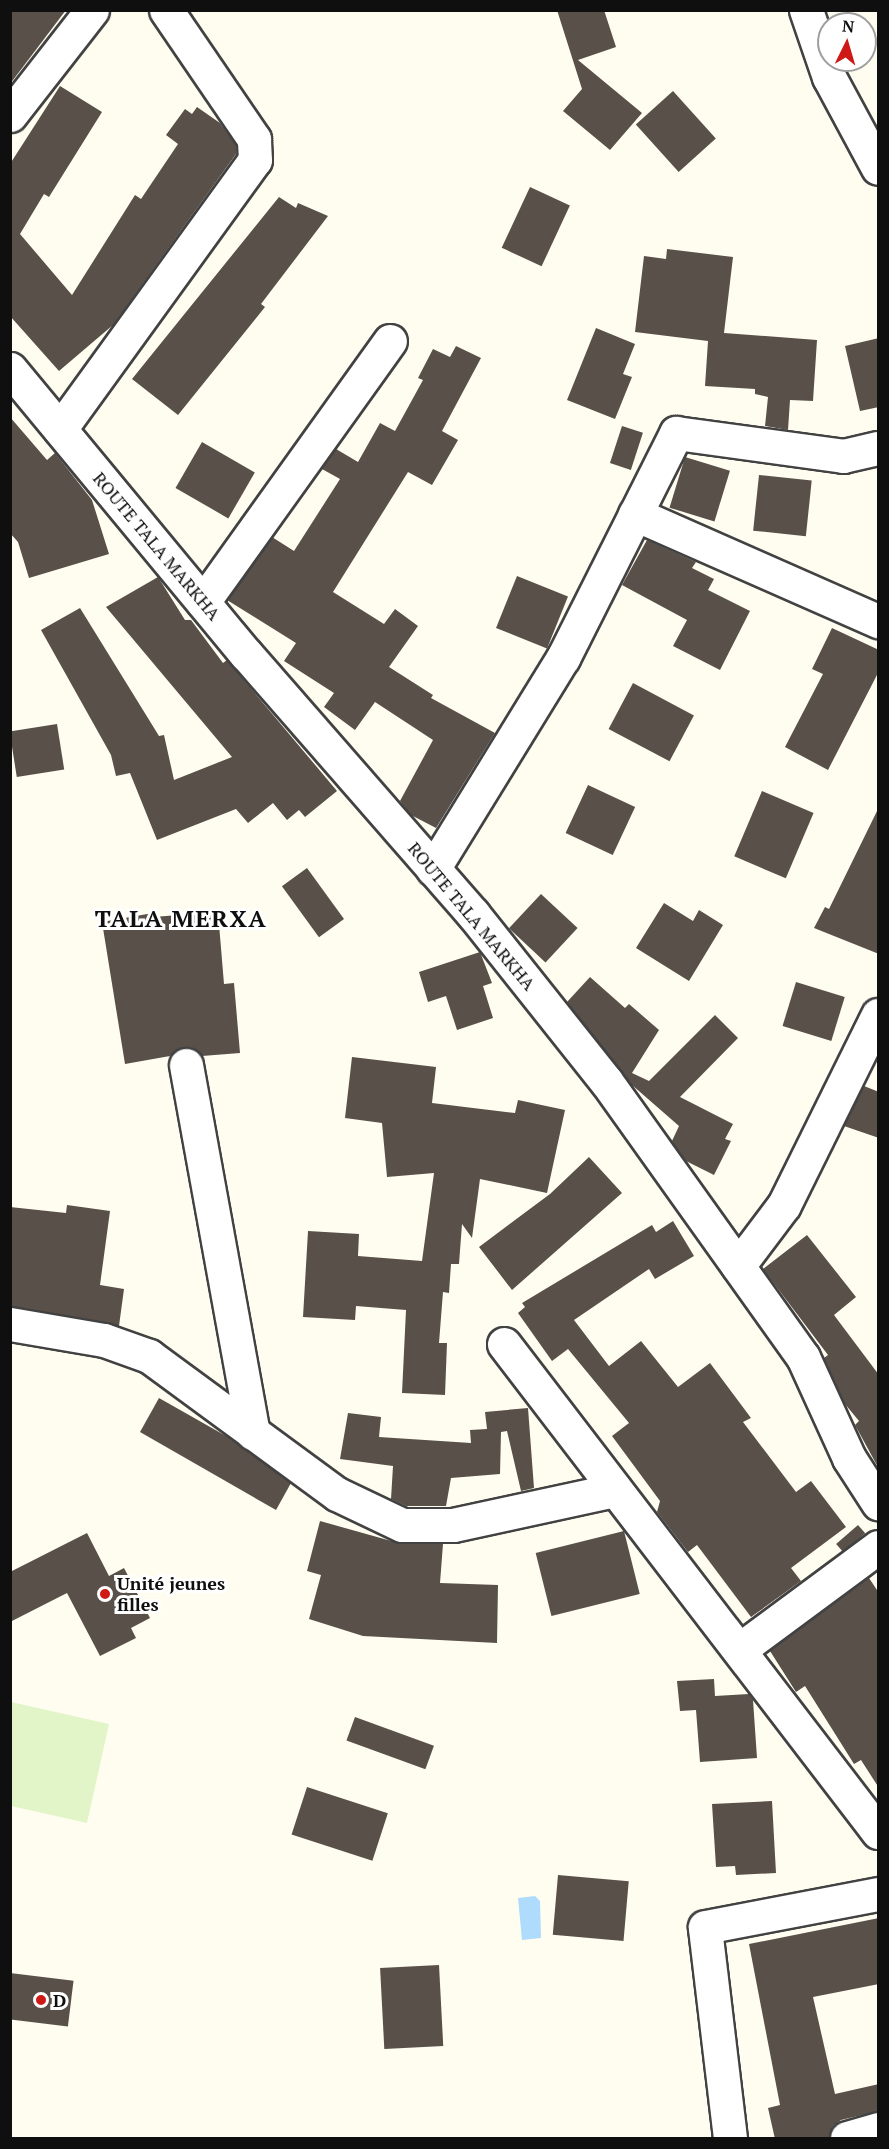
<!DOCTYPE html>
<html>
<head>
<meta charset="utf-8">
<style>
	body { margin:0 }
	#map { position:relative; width:889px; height:2149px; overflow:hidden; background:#fffdf0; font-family:"PT Serif",serif }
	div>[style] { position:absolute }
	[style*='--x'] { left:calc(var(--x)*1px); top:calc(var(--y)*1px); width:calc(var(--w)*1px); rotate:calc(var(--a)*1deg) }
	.pitch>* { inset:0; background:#e2f5c8 }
	.water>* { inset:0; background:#afdbfd }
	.building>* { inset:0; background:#59504a; transform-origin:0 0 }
	.roads { filter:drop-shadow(2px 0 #424242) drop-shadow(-2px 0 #424242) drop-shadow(0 2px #424242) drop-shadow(0 -2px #424242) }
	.minor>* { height:33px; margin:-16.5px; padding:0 16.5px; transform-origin:16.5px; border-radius:16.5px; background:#fff }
	.dots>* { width:16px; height:16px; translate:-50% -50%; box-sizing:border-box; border:3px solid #fff; border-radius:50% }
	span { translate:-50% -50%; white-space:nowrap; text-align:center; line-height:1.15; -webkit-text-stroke:6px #fff; paint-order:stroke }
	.street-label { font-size:18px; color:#0f0f0f }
	.poi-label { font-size:18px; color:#0f0f0f; font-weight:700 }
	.left { translate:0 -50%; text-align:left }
	.district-label { font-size:24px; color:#0f0f0f; font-weight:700; letter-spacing:1.5px }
	.frame { position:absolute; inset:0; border:12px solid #0f0f0f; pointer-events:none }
	.north { position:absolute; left:817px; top:12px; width:60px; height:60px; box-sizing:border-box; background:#fff; border:2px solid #9f9f9f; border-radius:50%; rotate:5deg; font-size:16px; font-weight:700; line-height:24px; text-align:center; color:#0f0f0f }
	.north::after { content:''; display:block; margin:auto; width:21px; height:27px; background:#cf1917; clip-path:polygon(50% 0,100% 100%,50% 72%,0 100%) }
</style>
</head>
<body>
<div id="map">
	<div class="pitch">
		<div style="clip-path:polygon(11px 1702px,109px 1724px,87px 1823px,11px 1806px)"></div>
	</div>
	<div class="water">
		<div style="clip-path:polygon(535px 1896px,540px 1901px,541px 1938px,522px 1940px,518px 1898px)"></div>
	</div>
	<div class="building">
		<div style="clip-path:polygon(10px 10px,66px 10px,10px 84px)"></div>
		<div style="clip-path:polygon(557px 10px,604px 10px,616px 47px,578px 60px,642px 113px,610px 150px,563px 111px,582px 89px)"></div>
		<div style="clip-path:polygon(60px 86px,102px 112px,49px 197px,44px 194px,20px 234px,72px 295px,135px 195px,141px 199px,178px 144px,166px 135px,185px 109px,192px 114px,197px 107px,220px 123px,236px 145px,236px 154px,113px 325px,59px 371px,10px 316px,10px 164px)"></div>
		<div style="left:673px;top:91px;width:64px;height:50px;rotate:48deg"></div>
		<div style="left:530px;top:187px;width:44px;height:67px;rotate:25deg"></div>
		<div style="clip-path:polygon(279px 197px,296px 208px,298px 203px,328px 216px,261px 304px,265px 307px,178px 415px,132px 379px)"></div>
		<div style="clip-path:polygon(667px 249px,733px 257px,724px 333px,817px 340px,813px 401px,790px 400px,788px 430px,765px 426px,768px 397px,755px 394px,755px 389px,705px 386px,708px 341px,635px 332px,644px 256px,666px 259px)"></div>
		<div style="clip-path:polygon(596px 328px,635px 344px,623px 374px,632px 377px,615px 419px,567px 400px)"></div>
		<div style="clip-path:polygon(879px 338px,879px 407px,860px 411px,845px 346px)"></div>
		<div style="clip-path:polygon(456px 346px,481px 358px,442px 431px,458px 440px,432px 485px,408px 472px,333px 592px,384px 624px,395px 609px,418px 626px,389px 667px,433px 695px,431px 698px,495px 733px,436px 828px,411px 815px,400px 801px,433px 740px,375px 702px,355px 730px,324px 707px,334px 693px,284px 661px,296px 643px,227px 600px,272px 537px,294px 551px,340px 479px,322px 469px,336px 449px,358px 462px,380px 423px,395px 431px,423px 380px,418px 378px,433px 349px,450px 357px)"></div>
		<div style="clip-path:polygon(10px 417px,47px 460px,55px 453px,92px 500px,109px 554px,29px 578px,18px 542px,10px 533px)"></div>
		<div style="left:622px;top:426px;width:22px;height:39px;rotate:18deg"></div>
		<div style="left:202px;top:442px;width:61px;height:53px;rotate:30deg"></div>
		<div style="left:685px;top:457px;width:47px;height:53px;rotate:17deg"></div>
		<div style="left:759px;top:475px;width:53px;height:56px;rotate:6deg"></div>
		<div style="clip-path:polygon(647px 540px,696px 562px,692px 568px,714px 579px,708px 590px,750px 611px,720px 670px,673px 646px,687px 620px,622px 585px)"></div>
		<div style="left:517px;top:576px;width:55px;height:56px;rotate:22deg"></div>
		<div style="clip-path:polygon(158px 577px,185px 620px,191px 620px,223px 663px,227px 660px,337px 791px,305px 817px,299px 810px,287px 820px,273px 803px,248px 823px,236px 809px,157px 840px,130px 773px,116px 776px,111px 755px,41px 630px,80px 608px,159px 736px,164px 735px,174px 780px,232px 757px,106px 607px)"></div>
		<div style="clip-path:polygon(832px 628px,879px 650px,879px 671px,828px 770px,785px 747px,823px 674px,812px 669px)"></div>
		<div style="left:633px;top:683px;width:69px;height:52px;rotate:28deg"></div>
		<div style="left:57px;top:724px;width:46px;height:48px;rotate:81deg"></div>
		<div style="left:588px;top:785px;width:52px;height:53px;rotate:25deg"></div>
		<div style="left:762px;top:791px;width:56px;height:71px;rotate:23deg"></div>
		<div style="clip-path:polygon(879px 807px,879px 954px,814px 928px,825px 907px,829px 909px)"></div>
		<div style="left:307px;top:868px;width:63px;height:31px;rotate:54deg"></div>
		<div style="left:541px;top:894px;width:50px;height:47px;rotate:43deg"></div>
		<div style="clip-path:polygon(664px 903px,693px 921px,699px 910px,723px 925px,689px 981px,636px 948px)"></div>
		<div style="clip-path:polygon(218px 912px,224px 984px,234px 983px,240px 1053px,202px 1056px,193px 1048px,183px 1047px,170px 1056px,125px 1064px,102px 922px,153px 913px,153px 917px)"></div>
		<div style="clip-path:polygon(480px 952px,492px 983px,483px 986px,493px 1018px,457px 1030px,446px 996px,428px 1002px,419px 972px)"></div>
		<div style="clip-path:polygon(590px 977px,625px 1008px,629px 1004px,659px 1030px,632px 1073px,649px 1081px,715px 1015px,738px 1038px,680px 1097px,733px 1124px,725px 1139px,731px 1141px,714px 1175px,686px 1161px,672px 1141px,679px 1126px,632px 1085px,567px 1002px)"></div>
		<div style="left:796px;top:982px;width:51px;height:46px;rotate:17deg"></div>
		<div style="clip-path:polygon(352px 1057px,436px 1067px,432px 1103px,515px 1113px,518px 1100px,565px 1110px,547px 1193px,480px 1179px,472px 1238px,462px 1224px,459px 1264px,451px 1264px,449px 1293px,443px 1292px,439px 1343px,447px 1343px,445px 1395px,402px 1393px,406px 1310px,356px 1306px,355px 1320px,303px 1317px,308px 1231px,359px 1234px,358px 1256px,422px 1261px,434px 1173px,387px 1177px,382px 1123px,345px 1118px)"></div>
		<div style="clip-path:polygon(864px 1086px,879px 1092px,879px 1138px,844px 1126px)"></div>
		<div style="clip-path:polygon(589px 1157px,622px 1193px,512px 1290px,479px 1247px,550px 1194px)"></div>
		<div style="clip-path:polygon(67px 1205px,110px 1211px,100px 1285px,124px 1289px,119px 1326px,10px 1306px,10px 1207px,66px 1213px)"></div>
		<div style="clip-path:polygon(673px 1221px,694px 1256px,655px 1279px,649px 1269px,574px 1320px,609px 1366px,641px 1341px,678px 1387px,710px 1363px,751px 1418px,743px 1422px,796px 1492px,811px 1481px,846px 1527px,791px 1568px,801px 1581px,751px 1617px,697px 1545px,688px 1552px,657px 1512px,660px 1501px,612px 1436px,629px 1423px,568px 1349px,552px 1361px,518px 1313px,525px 1307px,522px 1303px,652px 1225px,656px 1232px)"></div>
		<div style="clip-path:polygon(807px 1235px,856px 1297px,834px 1315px,879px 1375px,879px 1469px,855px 1425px,859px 1421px,845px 1404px,824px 1358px,828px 1355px,763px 1269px)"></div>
		<div style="clip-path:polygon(159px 1398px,226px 1436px,291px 1483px,276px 1510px,140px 1432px)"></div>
		<div style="clip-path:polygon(528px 1408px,534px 1488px,521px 1491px,507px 1431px,501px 1432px,500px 1474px,451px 1478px,446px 1506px,406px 1506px,391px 1499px,393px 1466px,340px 1459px,348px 1413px,381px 1417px,379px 1437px,471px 1443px,470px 1430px,487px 1429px,485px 1412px)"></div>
		<div style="clip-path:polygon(320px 1521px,402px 1544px,443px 1544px,440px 1583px,498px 1585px,497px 1643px,363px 1636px,309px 1619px,321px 1575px,307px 1571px)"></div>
		<div style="left:858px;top:1525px;width:11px;height:29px;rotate:49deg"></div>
		<div style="left:624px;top:1531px;width:65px;height:91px;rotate:76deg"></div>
		<div style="clip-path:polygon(87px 1533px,109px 1576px,124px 1568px,150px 1618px,131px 1628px,136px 1638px,100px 1656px,67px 1593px,10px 1622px,10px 1572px)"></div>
		<div style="clip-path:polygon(869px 1578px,879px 1593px,879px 1788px,861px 1760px,854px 1764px,805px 1686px,796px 1692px,770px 1651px)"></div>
		<div style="clip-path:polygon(714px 1679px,715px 1696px,749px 1694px,753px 1700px,757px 1758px,700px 1762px,696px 1710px,680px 1711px,677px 1681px)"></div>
		<div style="left:355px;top:1717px;width:84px;height:25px;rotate:20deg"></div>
		<div style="left:307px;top:1787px;width:85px;height:50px;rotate:18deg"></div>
		<div style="clip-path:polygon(772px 1801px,776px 1873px,736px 1875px,735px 1866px,716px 1867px,712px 1804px)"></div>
		<div style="left:558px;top:1875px;width:71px;height:60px;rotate:5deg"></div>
		<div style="clip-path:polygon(879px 1918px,879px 1984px,813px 1997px,835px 2094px,879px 2084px,879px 2111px,841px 2120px,833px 2126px,829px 2138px,775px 2139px,768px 2108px,780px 2105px,749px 1944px)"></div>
		<div style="left:439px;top:1965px;width:81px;height:59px;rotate:87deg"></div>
		<div style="left:10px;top:1973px;width:64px;height:46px;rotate:7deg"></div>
	</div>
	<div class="roads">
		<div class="minor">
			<div style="--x:806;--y:10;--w:71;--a:71.1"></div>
			<div style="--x:829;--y:77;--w:103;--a:61.7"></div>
			<div style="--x:10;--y:115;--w:133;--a:-52"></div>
			<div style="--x:10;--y:369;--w:371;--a:50.4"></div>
			<div style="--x:247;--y:655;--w:344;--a:48.9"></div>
			<div style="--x:473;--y:914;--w:213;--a:51.5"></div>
			<div style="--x:606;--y:1081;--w:339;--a:54.5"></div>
			<div style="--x:803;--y:1357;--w:111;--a:65.5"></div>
			<div style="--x:849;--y:1458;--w:54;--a:57.2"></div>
			<div style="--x:60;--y:429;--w:332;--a:-54.1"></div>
			<div style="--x:255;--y:160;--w:21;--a:-93"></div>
			<div style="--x:254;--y:139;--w:156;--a:-124.3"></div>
			<div style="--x:635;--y:514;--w:266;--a:23.8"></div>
			<div style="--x:203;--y:602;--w:321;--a:-54.4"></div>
			<div style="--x:433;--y:869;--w:248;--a:-58.4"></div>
			<div style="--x:563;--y:658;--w:252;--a:-63.3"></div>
			<div style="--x:676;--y:433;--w:169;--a:7.8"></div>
			<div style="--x:843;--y:456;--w:36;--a:-13"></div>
			<div style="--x:186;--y:1065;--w:374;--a:79.7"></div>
			<div style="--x:738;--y:1266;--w:76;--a:-53"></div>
			<div style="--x:784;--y:1205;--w:212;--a:-63.7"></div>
			<div style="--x:10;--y:1324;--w:95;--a:9.7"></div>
			<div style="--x:104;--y:1340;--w:48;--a:19.6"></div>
			<div style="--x:149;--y:1356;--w:233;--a:36.3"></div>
			<div style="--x:337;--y:1494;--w:72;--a:25.5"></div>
			<div style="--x:402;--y:1525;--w:51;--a:0"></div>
			<div style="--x:453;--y:1525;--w:166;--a:-12.2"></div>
			<div style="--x:504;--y:1344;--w:615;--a:52.53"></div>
			<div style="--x:739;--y:1650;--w:173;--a:-36.5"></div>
			<div style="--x:730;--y:2138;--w:212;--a:-96.8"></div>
			<div style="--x:705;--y:1927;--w:176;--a:-10.8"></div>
			<div style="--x:847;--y:2138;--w:32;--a:-16"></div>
		</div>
	</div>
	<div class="dots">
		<div style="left:105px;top:1594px;background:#cf1917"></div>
		<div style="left:41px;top:2000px;background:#cf1917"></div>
	</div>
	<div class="street-label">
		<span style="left:157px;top:546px;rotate:50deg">ROUTE TALA MARKHA</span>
		<span style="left:472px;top:916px;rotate:50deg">ROUTE TALA MARKHA</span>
	</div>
	<div class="poi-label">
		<span class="left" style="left:117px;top:1594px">Unité jeunes<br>filles</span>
		<span class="left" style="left:53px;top:2000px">D</span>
	</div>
	<div class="district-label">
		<span style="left:181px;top:919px">TALA MERXA</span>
	</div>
	<div class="frame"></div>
	<div class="north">N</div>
</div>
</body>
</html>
